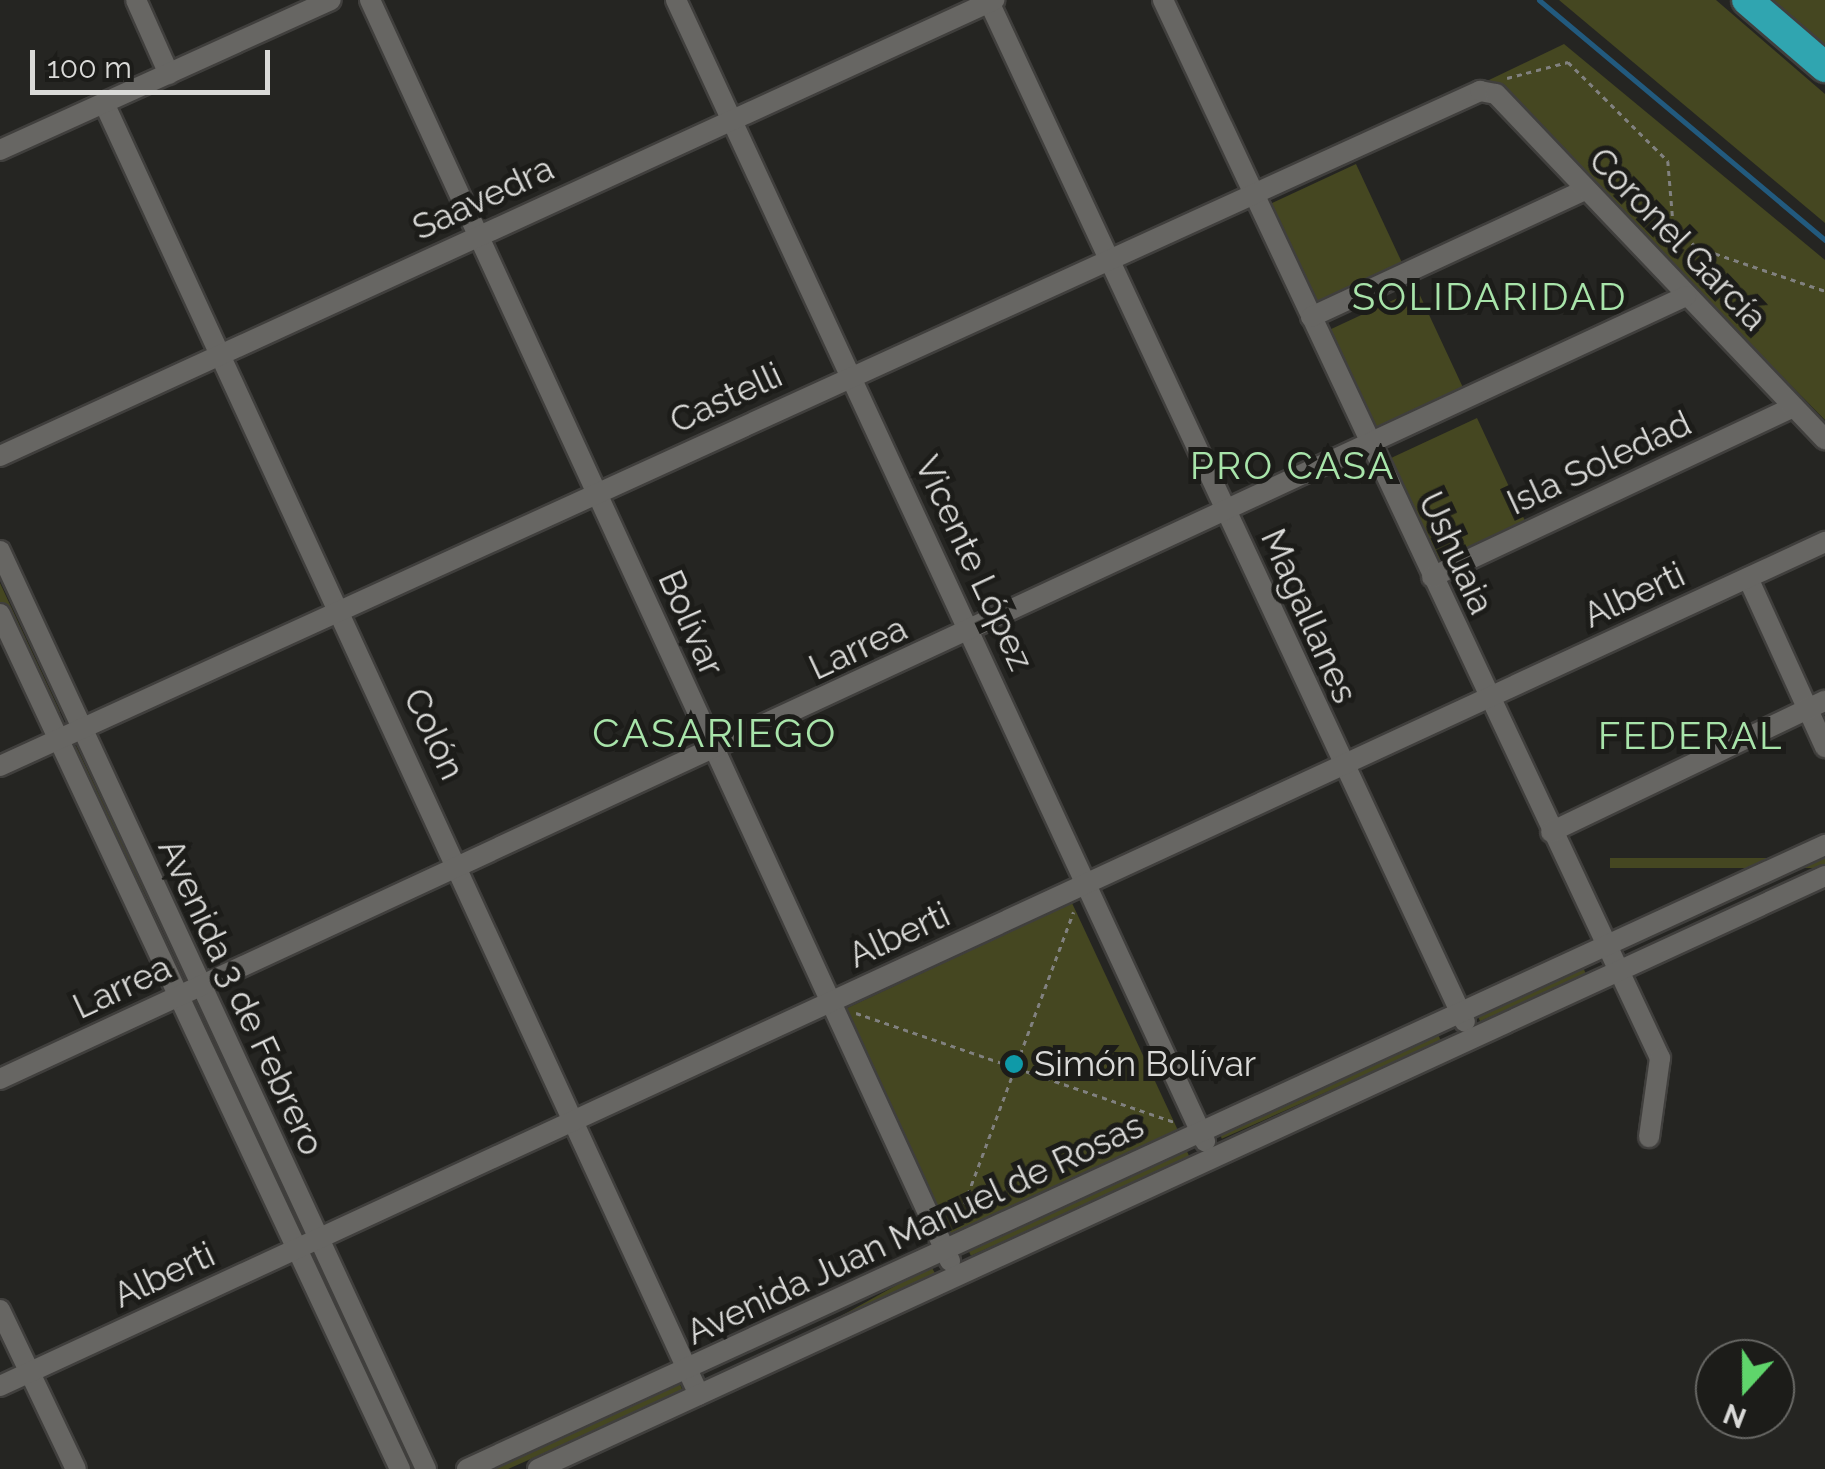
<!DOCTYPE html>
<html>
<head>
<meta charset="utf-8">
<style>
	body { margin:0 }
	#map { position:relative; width:1825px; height:1469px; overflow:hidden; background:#252522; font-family:Raleway,sans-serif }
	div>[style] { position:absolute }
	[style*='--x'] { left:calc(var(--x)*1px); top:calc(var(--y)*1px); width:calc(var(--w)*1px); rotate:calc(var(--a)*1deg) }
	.green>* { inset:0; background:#454721; transform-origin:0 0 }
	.stream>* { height:5px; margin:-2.5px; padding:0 2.5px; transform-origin:2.5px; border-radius:2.5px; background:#225a7e }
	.path>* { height:2.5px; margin-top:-1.25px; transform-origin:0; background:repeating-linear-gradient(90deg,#81817f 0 5px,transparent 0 10px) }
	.roads { filter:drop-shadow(2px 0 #403f3d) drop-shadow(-2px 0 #403f3d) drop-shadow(0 2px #403f3d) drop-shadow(0 -2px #403f3d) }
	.minor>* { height:20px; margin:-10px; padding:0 10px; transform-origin:10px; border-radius:10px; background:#676663 }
	.highway>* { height:30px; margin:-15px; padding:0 15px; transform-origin:15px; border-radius:15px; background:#30a5b0 }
	.dots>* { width:28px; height:28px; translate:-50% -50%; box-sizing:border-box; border:5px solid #1c1c19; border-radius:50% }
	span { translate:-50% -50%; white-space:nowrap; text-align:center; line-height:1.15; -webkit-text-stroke:10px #1c1c19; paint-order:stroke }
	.street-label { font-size:35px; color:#dadad8 }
	.poi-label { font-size:35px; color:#dadad8 }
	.left { translate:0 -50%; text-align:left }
	.neighbourhood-label { font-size:38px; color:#a8e4aa; letter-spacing:2.5px }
	.quarter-label { font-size:40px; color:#a8e4aa; letter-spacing:2.5px }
	.north { position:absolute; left:1695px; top:1339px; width:100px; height:100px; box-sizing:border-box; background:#1c1c19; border:2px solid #686865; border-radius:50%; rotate:201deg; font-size:28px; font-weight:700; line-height:40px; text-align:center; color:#dadad8 }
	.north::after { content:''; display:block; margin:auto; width:35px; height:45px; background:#5fd56b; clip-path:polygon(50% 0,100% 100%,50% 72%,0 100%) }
	.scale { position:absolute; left:30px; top:50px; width:240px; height:45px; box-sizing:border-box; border:5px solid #dadad8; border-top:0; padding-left:12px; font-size:30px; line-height:35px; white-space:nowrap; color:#dadad8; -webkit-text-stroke:8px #1c1c19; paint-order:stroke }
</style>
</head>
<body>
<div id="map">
	<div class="green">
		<div style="clip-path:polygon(1559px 0,1716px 0,1825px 94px,1825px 223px)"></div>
		<div style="clip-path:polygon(1771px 0,1825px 0,1825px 46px)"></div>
		<div style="clip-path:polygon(1564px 44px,1825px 260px,1825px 420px,1489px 80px)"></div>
		<div style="left:1356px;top:164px;width:115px;height:101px;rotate:65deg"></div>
		<div style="left:1417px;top:289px;width:114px;height:100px;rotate:65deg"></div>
		<div style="left:1477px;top:418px;width:114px;height:99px;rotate:65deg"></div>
		<div style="left:0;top:583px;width:142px;height:10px;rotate:65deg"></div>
		<div style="clip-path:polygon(76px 746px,181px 967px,73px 747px)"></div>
		<div style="left:1825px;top:858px;width:10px;height:215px;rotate:90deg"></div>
		<div style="left:1072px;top:903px;width:252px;height:250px;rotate:65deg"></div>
		<div style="left:1582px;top:965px;width:10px;height:116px;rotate:66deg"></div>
		<div style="clip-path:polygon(198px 1005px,298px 1217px,294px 1218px)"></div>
		<div style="left:1437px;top:1032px;width:10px;height:240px;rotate:66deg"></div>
		<div style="left:1186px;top:1149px;width:10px;height:240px;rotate:66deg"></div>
		<div style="clip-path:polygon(319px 1262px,420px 1469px,410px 1469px)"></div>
		<div style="left:931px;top:1266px;width:10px;height:240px;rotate:61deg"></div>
		<div style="left:679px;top:1382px;width:10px;height:209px;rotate:66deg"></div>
	</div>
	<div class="stream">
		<div style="--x:1539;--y:0;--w:373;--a:40"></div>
	</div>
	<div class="path">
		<div style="--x:1507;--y:78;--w:63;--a:-14.7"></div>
		<div style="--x:1568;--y:62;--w:141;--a:44.7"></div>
		<div style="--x:1668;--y:161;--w:59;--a:85.2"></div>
		<div style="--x:1673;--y:220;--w:35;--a:50"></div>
		<div style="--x:1696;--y:247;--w:136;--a:18.8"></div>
		<div style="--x:856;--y:1013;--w:337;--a:18.9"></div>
		<div style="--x:957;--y:1223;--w:332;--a:-69.5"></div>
	</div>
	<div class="roads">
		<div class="minor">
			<div style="--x:136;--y:0;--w:81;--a:66"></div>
			<div style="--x:370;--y:0;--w:1388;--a:65.3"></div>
			<div style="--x:676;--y:0;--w:1258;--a:65.13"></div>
			<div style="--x:1163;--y:0;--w:1169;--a:64.84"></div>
			<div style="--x:1660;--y:1058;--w:80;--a:97.9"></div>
			<div style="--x:990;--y:4;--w:1123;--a:64.99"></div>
			<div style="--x:104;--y:103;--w:1422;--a:65.27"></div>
			<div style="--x:0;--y:150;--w:363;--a:-24.4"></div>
			<div style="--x:1311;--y:317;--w:302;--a:-24.9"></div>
			<div style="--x:0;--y:456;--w:1094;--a:-24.64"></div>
			<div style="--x:0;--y:551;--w:1012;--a:65.11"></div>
			<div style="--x:1432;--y:577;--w:399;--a:-25.2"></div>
			<div style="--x:1748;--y:578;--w:186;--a:65.5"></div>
			<div style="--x:0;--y:614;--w:944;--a:64.93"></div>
			<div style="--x:0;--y:766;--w:1627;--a:-24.52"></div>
			<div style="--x:1480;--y:91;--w:16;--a:11"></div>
			<div style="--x:1496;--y:94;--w:477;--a:46.4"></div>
			<div style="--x:1551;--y:832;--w:304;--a:-25.6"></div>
			<div style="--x:0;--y:1079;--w:1859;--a:-24.91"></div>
			<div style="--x:0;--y:1310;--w:176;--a:64.5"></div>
			<div style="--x:0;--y:1386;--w:2011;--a:-24.82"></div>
			<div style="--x:467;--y:1469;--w:1495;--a:-24.68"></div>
			<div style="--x:538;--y:1469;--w:1417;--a:-24.74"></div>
		</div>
		<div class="highway">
			<div style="--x:1747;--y:0;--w:103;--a:40.7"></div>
		</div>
	</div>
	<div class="dots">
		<div style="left:1014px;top:1064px;background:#0f9aa8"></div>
	</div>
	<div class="street-label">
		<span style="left:483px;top:198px;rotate:-25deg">Saavedra</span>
		<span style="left:1678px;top:239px;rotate:46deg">Coronel García</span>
		<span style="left:726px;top:398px;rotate:-25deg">Castelli</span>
		<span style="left:1599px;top:463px;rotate:-25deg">Isla Soledad</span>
		<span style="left:1456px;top:553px;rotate:65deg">Ushuaia</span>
		<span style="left:974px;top:563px;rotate:65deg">Vicente López</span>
		<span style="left:1634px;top:595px;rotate:-25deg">Alberti</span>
		<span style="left:1309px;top:616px;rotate:66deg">Magallanes</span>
		<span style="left:691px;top:623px;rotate:66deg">Bolívar</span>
		<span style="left:858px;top:648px;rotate:-25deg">Larrea</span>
		<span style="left:434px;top:734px;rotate:65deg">Colón</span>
		<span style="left:899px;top:935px;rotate:-25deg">Alberti</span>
		<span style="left:122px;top:987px;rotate:-25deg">Larrea</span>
		<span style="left:241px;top:997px;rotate:65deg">Avenida 3 de Febrero</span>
		<span style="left:915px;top:1229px;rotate:-25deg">Avenida Juan Manuel de Rosas</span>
		<span style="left:164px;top:1275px;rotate:-25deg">Alberti</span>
	</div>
	<div class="poi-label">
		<span class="left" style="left:1034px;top:1064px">Simón Bolívar</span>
	</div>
	<div class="neighbourhood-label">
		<span style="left:1490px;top:297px">SOLIDARIDAD</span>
		<span style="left:1293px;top:466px">PRO CASA</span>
		<span style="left:1691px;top:736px">FEDERAL</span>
	</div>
	<div class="quarter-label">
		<span style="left:715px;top:733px">CASARIEGO</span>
	</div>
	<div class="north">N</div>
	<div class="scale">100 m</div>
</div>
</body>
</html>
